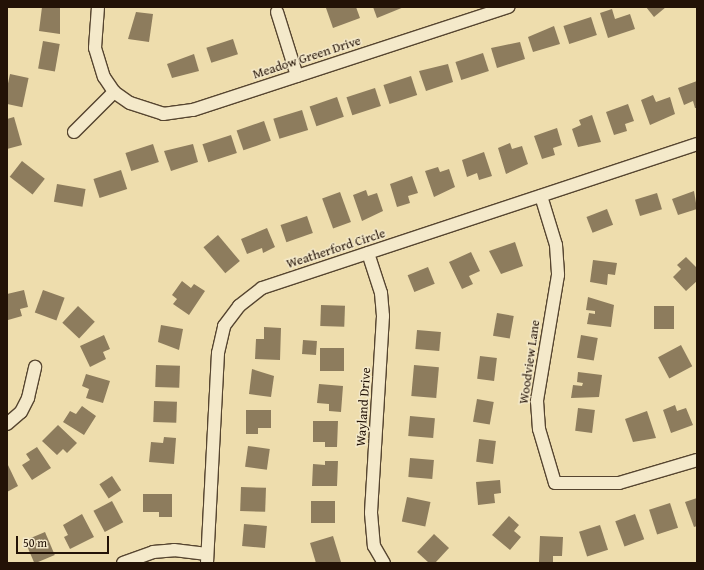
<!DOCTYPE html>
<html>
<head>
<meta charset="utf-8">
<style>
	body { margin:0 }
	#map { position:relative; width:704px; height:570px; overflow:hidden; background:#eeddad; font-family:"Gentium Book Plus",serif }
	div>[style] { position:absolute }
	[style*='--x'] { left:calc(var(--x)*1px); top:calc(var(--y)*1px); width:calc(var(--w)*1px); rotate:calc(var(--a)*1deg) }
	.building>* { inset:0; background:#8d7c5d; transform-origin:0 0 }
	.roads { filter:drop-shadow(1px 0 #564530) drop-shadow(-1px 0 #564530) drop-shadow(0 1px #564530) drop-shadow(0 -1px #564530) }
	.minor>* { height:12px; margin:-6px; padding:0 6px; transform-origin:6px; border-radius:6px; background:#f4e9ca }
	span { translate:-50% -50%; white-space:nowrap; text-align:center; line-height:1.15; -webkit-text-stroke:3px #f4e9ca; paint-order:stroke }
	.street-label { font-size:13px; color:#231206 }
	.frame { position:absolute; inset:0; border:8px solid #231206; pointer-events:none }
	.scale { position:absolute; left:16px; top:536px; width:93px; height:18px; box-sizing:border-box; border:2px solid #231206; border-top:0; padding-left:5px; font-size:12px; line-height:14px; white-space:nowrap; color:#231206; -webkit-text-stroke:3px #f4e9ca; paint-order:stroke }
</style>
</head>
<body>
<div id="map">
	<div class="building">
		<div style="clip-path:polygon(42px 7px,60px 7px,60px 34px,39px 31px)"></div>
		<div style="clip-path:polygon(331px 7px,356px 7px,360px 18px,333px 28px,326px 8px)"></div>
		<div style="clip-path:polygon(373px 7px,404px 7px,377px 18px)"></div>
		<div style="clip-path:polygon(646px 7px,666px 7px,654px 17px)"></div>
		<div style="clip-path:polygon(612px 9px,615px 19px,630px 14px,635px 29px,608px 38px,600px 13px)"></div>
		<div style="clip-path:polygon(136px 12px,153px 14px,149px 42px,128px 39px)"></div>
		<div style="left:591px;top:17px;width:19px;height:29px;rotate:72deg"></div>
		<div style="clip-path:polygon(554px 26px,560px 44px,533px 52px,528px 37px)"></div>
		<div style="left:233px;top:39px;width:16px;height:28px;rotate:72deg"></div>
		<div style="left:43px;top:41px;width:17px;height:28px;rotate:10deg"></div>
		<div style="clip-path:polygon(520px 42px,525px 59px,497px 68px,491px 48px)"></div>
		<div style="left:483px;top:53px;width:19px;height:29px;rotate:72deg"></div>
		<div style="clip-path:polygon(194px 54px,199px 71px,172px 78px,167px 64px)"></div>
		<div style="clip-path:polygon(448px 64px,453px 82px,426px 91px,419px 71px)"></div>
		<div style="left:10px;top:74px;width:19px;height:30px;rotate:12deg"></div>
		<div style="left:411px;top:76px;width:20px;height:29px;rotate:72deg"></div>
		<div style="clip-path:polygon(697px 81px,697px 108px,695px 108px,693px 101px,684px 105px,678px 88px)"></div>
		<div style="left:375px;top:88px;width:19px;height:30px;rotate:72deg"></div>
		<div style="clip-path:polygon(653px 95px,656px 102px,670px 97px,675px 114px,650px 125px,641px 100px)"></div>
		<div style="left:337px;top:97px;width:21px;height:29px;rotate:71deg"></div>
		<div style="clip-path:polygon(628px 104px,634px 121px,625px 124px,627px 131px,614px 135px,606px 112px)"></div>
		<div style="left:302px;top:110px;width:21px;height:30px;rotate:73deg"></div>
		<div style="clip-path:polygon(592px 115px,601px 142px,578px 147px,572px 129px,581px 125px,579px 120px)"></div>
		<div style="clip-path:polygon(14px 117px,22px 145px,7px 149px,7px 119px)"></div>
		<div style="left:264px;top:121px;width:21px;height:29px;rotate:71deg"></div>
		<div style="clip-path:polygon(557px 128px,562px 145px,553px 148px,555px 155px,542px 159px,534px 136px)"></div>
		<div style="left:231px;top:135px;width:19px;height:30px;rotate:72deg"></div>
		<div style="clip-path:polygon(510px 143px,512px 149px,522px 146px,528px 164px,506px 174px,498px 148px)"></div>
		<div style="left:153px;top:144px;width:19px;height:29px;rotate:72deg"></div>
		<div style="clip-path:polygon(193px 144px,198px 162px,171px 171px,164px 151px)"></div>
		<div style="clip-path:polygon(484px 152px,492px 176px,479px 180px,477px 173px,467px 177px,462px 160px)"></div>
		<div style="left:22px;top:161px;width:29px;height:20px;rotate:38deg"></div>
		<div style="clip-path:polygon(438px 167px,440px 172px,449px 169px,455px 187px,434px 197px,425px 171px)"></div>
		<div style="left:121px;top:170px;width:20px;height:29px;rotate:72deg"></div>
		<div style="clip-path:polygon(412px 176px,418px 193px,408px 196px,410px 203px,397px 207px,390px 184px)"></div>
		<div style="left:57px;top:184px;width:29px;height:18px;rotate:10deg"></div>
		<div style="clip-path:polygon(366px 190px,368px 196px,377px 193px,383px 211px,362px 221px,353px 195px)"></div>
		<div style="clip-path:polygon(694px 191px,697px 209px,678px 215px,672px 199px)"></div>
		<div style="left:340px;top:192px;width:32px;height:19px;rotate:70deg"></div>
		<div style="left:657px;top:193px;width:17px;height:23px;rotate:73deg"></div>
		<div style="left:607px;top:209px;width:17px;height:22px;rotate:69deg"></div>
		<div style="left:307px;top:216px;width:18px;height:28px;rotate:71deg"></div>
		<div style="clip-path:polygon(267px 228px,275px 247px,263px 253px,262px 248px,247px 254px,241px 239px)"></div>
		<div style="left:218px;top:235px;width:34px;height:19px;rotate:50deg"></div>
		<div style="clip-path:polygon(515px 242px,523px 266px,501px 274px,489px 251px)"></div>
		<div style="clip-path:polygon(471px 252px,480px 271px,469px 276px,473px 284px,462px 289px,449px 262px)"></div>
		<div style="clip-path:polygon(686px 257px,697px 268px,697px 281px,686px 291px,673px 277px,681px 269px,677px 265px)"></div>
		<div style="clip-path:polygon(593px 260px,617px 263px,615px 275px,608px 274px,607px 285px,590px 282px)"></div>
		<div style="left:428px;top:267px;width:18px;height:22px;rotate:68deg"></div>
		<div style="clip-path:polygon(182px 281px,191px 288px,194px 284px,205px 291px,189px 315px,173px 304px,177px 299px,172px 295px)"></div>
		<div style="clip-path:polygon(24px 290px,28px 307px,20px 309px,22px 316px,8px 320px,7px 294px)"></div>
		<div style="left:43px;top:290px;width:23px;height:24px;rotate:20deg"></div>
		<div style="clip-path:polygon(588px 297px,614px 305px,611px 327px,587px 324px,589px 313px,595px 314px,595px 311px,586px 310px)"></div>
		<div style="left:321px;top:305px;width:24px;height:21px;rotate:2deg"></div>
		<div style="left:78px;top:306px;width:23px;height:23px;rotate:43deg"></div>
		<div style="left:654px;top:306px;width:20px;height:23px"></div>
		<div style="left:497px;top:313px;width:17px;height:23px;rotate:10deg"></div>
		<div style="clip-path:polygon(161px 325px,183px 329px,179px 350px,158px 342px)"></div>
		<div style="clip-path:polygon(264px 327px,281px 328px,280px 360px,255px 359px,256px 339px,264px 339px)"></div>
		<div style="left:417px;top:330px;width:24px;height:19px;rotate:5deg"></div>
		<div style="clip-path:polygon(104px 335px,110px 349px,103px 352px,106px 359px,90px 367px,80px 346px)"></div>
		<div style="left:581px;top:335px;width:17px;height:23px;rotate:10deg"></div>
		<div style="left:303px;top:340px;width:14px;height:14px;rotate:4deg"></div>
		<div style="left:681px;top:345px;width:24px;height:26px;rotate:62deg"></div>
		<div style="left:320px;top:348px;width:24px;height:23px"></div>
		<div style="left:480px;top:356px;width:17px;height:23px;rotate:7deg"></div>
		<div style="left:156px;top:365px;width:24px;height:22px;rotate:2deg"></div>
		<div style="left:414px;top:365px;width:25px;height:31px;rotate:5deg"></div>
		<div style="clip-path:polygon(252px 369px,274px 376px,271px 397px,249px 394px)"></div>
		<div style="clip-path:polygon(578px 372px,602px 375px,599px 397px,571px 398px,573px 385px,582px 386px,583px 383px,577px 382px)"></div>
		<div style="clip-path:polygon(86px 374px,110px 381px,103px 403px,86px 398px,89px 389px,82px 386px)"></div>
		<div style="clip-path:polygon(319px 384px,343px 386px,341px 412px,329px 411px,329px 404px,317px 403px)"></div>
		<div style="left:477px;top:399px;width:17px;height:23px;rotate:10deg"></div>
		<div style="left:154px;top:401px;width:23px;height:21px;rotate:2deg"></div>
		<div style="clip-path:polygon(675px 405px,677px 411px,686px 408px,693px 425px,671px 433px,663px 410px)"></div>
		<div style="clip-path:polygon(82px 406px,96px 416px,84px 435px,63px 422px,70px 411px,76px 414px)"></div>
		<div style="left:578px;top:408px;width:17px;height:23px;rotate:7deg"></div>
		<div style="clip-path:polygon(246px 410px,271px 410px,271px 428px,258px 428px,258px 434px,246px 434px)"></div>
		<div style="clip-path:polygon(647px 411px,656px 438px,633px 442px,625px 419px)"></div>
		<div style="left:410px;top:416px;width:25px;height:20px;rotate:5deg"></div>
		<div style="clip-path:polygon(313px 421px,338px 421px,337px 447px,325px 447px,325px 442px,313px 442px)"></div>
		<div style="clip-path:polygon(58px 425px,77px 443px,67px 453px,63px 449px,57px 455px,42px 441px)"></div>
		<div style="clip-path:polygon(164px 437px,176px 438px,174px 464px,149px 462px,151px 442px,163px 443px)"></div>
		<div style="left:479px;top:439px;width:17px;height:23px;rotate:7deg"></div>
		<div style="left:248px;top:446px;width:22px;height:21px;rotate:8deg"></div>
		<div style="clip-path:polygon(37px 447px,51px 468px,32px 480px,22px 465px,30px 460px,26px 454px)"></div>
		<div style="left:410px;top:458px;width:24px;height:19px;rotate:5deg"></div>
		<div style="clip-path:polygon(325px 461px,338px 461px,337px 486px,312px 486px,313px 464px,325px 465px)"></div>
		<div style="clip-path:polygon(7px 463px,18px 486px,7px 492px)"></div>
		<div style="left:112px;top:476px;width:17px;height:15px;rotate:57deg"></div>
		<div style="clip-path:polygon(500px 480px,501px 493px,494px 494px,495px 503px,478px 505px,476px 482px)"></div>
		<div style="left:241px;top:487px;width:25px;height:24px;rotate:2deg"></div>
		<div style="clip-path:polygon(143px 494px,172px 494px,172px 517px,159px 517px,159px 512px,143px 512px)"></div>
		<div style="left:407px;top:497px;width:24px;height:25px;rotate:12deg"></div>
		<div style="clip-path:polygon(697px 498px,697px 526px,694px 527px,685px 502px)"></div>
		<div style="left:112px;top:501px;width:24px;height:21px;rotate:62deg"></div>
		<div style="left:311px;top:501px;width:24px;height:22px"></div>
		<div style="left:670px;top:503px;width:26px;height:22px;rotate:72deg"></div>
		<div style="clip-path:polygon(82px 514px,94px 537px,70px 549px,64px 537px,68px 535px,63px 525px)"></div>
		<div style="left:635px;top:514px;width:27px;height:21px;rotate:70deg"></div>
		<div style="clip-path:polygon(509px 516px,519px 525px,514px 531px,521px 537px,510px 550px,492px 535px)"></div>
		<div style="left:244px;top:524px;width:23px;height:22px;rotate:5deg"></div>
		<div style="left:600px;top:525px;width:26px;height:22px;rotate:72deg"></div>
		<div style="left:45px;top:532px;width:25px;height:22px;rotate:67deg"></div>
		<div style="clip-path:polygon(434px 534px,449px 548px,435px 563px,429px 563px,417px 552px)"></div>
		<div style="clip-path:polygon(333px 536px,341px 562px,316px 563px,310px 543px)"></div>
		<div style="clip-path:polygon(540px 536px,563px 537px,562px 556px,553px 556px,553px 562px,539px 562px)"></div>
	</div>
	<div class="roads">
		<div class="minor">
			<div style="--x:98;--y:7;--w:41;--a:94.2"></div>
			<div style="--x:95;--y:48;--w:30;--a:73"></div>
			<div style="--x:104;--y:77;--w:18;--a:56"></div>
			<div style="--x:114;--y:92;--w:19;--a:35"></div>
			<div style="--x:130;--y:103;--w:35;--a:18"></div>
			<div style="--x:163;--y:114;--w:30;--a:-8"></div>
			<div style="--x:193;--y:110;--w:332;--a:-18.1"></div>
			<div style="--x:277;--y:12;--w:67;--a:72.6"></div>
			<div style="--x:74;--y:132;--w:57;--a:-45"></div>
			<div style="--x:541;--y:196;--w:51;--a:73"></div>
			<div style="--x:556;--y:245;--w:30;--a:86"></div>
			<div style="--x:558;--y:275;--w:128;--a:99.5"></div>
			<div style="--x:537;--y:401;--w:28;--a:86"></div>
			<div style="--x:539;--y:429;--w:56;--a:73.5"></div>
			<div style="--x:555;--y:483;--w:64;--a:0"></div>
			<div style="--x:619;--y:483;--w:81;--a:-16.4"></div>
			<div style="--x:368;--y:253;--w:42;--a:72"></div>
			<div style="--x:381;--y:293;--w:23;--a:85"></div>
			<div style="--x:383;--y:316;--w:197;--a:93.5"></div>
			<div style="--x:371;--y:513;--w:33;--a:85"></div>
			<div style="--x:374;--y:546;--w:20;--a:60"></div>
			<div style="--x:7;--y:424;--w:18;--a:-41"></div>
			<div style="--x:21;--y:412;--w:16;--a:-63"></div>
			<div style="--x:28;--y:398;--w:32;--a:-77"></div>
			<div style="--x:123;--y:563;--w:32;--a:-20"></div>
			<div style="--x:153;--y:552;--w:21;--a:-5"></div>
			<div style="--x:174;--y:550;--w:31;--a:7"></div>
			<div style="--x:207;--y:563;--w:210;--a:-87"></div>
			<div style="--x:218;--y:353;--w:28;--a:-77"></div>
			<div style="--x:224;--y:326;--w:25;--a:-53"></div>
			<div style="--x:239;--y:306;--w:29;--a:-38"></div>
			<div style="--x:262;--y:288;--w:458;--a:-18.3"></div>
		</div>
	</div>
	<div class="street-label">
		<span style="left:307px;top:58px;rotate:-18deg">Meadow Green Drive</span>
		<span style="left:336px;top:249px;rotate:-18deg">Weatherford Circle</span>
		<span style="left:530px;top:362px;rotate:-82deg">Woodview Lane</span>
		<span style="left:364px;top:407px;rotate:-86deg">Wayland Drive</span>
	</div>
	<div class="frame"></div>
	<div class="scale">50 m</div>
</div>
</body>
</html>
